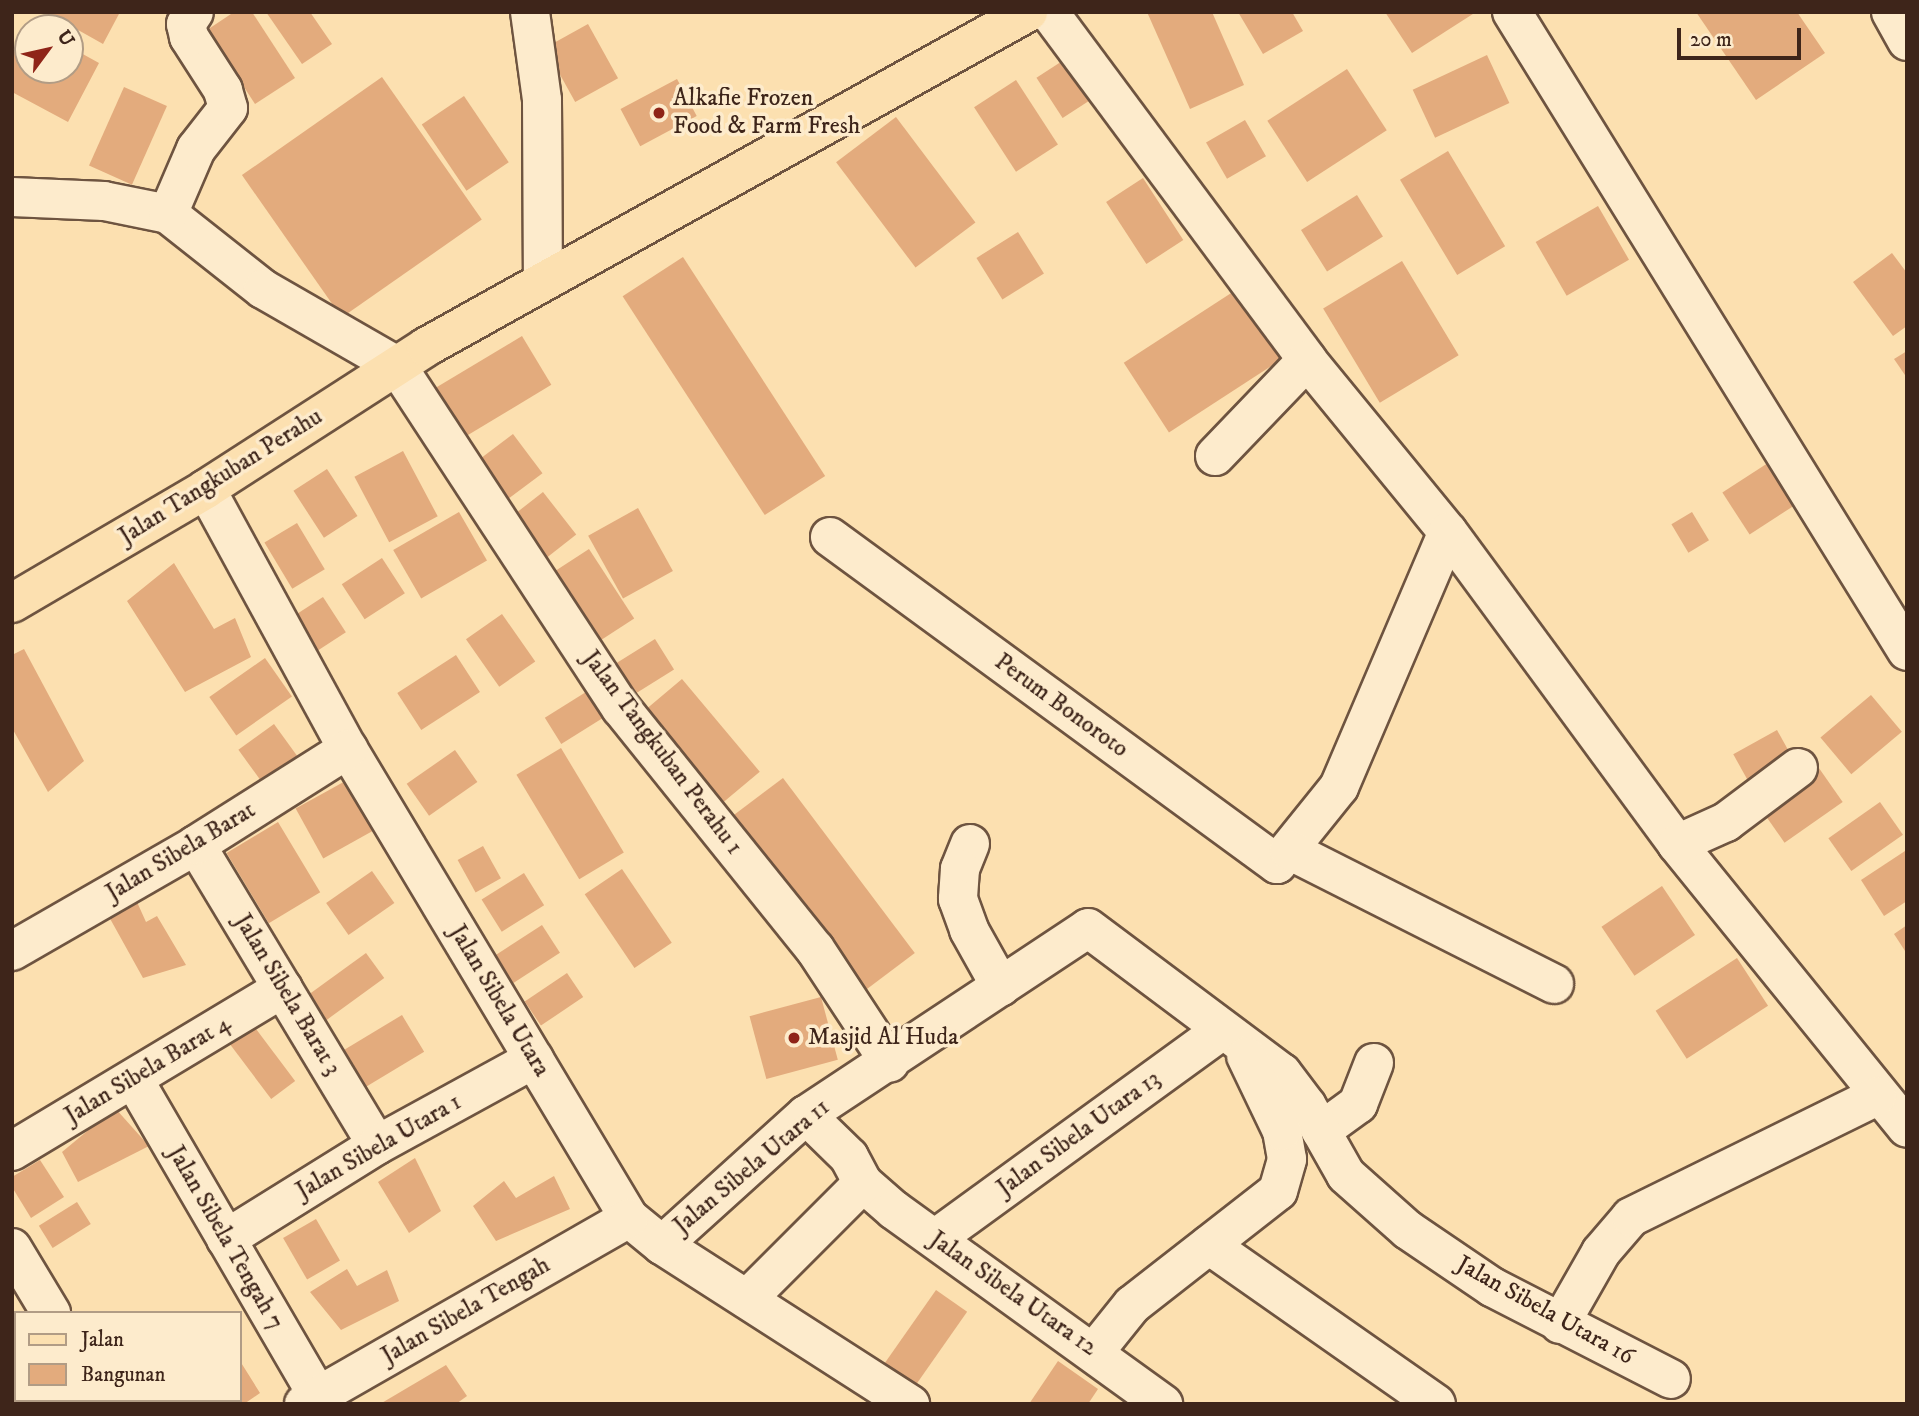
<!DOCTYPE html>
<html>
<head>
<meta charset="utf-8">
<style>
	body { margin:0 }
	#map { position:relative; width:1919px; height:1416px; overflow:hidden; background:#fce0b0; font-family:"IM FELL DW Pica",serif }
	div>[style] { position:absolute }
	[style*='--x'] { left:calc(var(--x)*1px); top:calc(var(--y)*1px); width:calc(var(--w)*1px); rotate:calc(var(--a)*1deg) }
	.building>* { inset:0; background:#e3ab7d; transform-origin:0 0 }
	.roads { filter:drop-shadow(2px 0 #6e5440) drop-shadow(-2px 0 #6e5440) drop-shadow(0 2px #6e5440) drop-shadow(0 -2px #6e5440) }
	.minor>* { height:38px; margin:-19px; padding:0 19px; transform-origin:19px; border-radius:19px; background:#fdebcc }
	.major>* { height:38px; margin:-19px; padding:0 19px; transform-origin:19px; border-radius:19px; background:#fce0b0 }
	.dots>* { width:19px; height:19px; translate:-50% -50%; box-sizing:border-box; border:4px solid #fdebcc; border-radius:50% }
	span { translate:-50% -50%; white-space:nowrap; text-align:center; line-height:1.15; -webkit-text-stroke:7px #fdebcc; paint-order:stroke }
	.poi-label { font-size:24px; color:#3e251a }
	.left { translate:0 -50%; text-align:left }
	.street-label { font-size:24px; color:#3e251a }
	.frame { position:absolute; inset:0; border:14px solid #3e251a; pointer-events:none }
	.legend { position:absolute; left:14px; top:1311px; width:228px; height:91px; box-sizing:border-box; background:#fdebcc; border:2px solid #b19c85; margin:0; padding:9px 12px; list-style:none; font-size:21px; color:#3e251a }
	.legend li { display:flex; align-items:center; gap:14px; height:35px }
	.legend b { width:35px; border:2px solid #b19c85 }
	.north { position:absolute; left:14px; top:14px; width:70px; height:70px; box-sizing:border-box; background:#fdebcc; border:2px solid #b19c85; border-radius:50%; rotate:57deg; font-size:19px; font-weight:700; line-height:28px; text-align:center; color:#3e251a }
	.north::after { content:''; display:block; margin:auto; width:24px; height:32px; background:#8f2418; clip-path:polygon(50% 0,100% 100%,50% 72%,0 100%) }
	.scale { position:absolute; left:1677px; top:28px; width:124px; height:32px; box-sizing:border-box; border:4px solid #3e251a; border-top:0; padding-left:9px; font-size:21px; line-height:24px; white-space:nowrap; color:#3e251a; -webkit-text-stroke:5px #fdebcc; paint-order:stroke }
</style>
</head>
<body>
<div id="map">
	<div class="building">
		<div style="clip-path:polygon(46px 12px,120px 12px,103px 44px)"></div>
		<div style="clip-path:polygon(234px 12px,252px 12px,295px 78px,255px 104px,207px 30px)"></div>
		<div style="clip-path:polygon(266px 12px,310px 12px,332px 44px,302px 64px)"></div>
		<div style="clip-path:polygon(1147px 12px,1212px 12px,1244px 85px,1190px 109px)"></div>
		<div style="clip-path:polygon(1238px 12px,1292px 12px,1303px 31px,1263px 54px)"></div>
		<div style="clip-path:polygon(1385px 12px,1476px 12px,1412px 53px)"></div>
		<div style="clip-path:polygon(1696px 12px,1797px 12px,1825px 53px,1756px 100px)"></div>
		<div style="left:588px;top:24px;width:62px;height:49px;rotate:61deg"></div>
		<div style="clip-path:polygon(29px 25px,35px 28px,28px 28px,28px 70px,70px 70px,70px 47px,99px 63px,68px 122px,12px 92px,12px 56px)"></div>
		<div style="left:1487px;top:55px;width:53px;height:82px;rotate:65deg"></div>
		<div style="left:1070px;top:56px;width:48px;height:40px;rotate:57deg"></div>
		<div style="left:1347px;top:69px;width:73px;height:95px;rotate:57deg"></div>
		<div style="left:382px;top:77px;width:174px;height:171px;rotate:55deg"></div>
		<div style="left:677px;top:79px;width:42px;height:64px;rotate:62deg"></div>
		<div style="left:1016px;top:80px;width:77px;height:50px;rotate:57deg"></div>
		<div style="left:124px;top:87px;width:47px;height:86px;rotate:24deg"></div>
		<div style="left:464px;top:96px;width:80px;height:51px;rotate:56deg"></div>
		<div style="left:896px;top:117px;width:132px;height:75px;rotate:53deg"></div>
		<div style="left:1245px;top:120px;width:42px;height:45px;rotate:60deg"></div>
		<div style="left:1448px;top:151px;width:111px;height:56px;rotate:59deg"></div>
		<div style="left:1143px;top:178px;width:74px;height:44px;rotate:57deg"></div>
		<div style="left:1357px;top:195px;width:49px;height:66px;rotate:58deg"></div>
		<div style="left:1598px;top:206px;width:62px;height:72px;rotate:60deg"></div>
		<div style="left:1018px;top:232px;width:49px;height:49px;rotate:58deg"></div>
		<div style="clip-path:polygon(1892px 253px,1907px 273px,1907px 326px,1893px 336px,1853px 282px)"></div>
		<div style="left:683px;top:257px;width:261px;height:72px;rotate:57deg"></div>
		<div style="left:1402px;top:261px;width:110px;height:92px;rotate:59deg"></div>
		<div style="left:1242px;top:286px;width:83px;height:141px;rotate:57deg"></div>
		<div style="left:522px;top:336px;width:57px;height:105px;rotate:59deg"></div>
		<div style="clip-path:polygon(1907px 351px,1907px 378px,1894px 359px)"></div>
		<div style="left:513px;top:434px;width:49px;height:46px;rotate:53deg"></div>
		<div style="left:403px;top:451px;width:74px;height:55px;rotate:62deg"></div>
		<div style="left:1771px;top:461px;width:50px;height:58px;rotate:57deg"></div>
		<div style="left:327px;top:469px;width:56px;height:40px;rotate:57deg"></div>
		<div style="left:543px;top:492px;width:54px;height:42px;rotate:52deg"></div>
		<div style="left:638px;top:508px;width:72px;height:57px;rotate:61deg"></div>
		<div style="left:459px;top:512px;width:56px;height:76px;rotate:60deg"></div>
		<div style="left:1692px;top:512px;width:33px;height:24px;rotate:59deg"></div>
		<div style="left:297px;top:523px;width:54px;height:38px;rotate:59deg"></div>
		<div style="left:589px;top:549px;width:83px;height:50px;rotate:57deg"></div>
		<div style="left:382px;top:558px;width:42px;height:48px;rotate:57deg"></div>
		<div style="clip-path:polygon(174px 563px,214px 629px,235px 618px,251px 657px,185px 692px,127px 601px)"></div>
		<div style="left:323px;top:597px;width:42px;height:38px;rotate:57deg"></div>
		<div style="left:502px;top:614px;width:58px;height:44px;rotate:55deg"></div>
		<div style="left:655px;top:639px;width:36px;height:59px;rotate:58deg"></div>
		<div style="clip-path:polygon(24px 649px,84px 761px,48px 792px,12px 728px,12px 655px)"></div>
		<div style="left:456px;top:655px;width:44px;height:70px;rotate:57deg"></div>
		<div style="left:265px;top:658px;width:47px;height:68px;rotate:55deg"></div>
		<div style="left:682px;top:679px;width:121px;height:57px;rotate:50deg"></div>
		<div style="left:594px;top:687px;width:31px;height:58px;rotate:58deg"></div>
		<div style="left:1871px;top:695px;width:48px;height:66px;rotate:50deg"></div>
		<div style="left:274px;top:724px;width:42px;height:44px;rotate:54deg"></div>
		<div style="left:1777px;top:730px;width:37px;height:50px;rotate:61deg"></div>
		<div style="left:561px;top:748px;width:122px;height:52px;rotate:59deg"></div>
		<div style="left:455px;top:750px;width:39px;height:59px;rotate:55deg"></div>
		<div style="left:1814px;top:761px;width:50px;height:71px;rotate:55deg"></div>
		<div style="left:783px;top:778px;width:219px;height:64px;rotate:53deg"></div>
		<div style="left:349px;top:779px;width:57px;height:61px;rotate:61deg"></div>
		<div style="left:1880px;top:802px;width:40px;height:63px;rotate:55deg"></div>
		<div style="left:278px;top:822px;width:82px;height:60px;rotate:59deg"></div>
		<div style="left:483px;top:846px;width:37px;height:29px;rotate:61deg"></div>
		<div style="clip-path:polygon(1905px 851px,1907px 901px,1884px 916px,1861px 880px)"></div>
		<div style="left:622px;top:869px;width:89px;height:45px;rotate:56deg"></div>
		<div style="left:372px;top:871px;width:39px;height:56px;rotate:55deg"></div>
		<div style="left:524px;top:873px;width:38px;height:50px;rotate:58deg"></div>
		<div style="left:1662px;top:886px;width:59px;height:73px;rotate:56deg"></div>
		<div style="clip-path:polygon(137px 902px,146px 922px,157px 916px,186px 965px,143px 978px,108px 915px)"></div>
		<div style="left:542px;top:925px;width:33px;height:56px;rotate:57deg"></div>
		<div style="clip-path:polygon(1907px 925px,1907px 954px,1894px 934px)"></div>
		<div style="left:366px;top:953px;width:31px;height:72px;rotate:54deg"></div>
		<div style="left:1737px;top:958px;width:57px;height:97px;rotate:57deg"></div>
		<div style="left:567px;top:973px;width:29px;height:51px;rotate:56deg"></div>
		<div style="left:821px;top:997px;width:65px;height:74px;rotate:75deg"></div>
		<div style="left:402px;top:1015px;width:43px;height:75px;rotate:59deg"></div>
		<div style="left:250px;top:1021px;width:75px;height:30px;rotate:53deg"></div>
		<div style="clip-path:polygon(115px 1108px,149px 1146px,78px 1182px,62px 1152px)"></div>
		<div style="clip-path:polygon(415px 1158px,441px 1211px,409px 1233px,378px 1182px)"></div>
		<div style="clip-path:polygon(40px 1160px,64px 1197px,31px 1218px,12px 1187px,12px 1177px)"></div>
		<div style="clip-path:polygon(554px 1176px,570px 1209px,496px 1241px,473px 1206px,504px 1181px,516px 1198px)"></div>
		<div style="left:77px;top:1202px;width:26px;height:45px;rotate:58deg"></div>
		<div style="left:316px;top:1219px;width:48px;height:38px;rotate:60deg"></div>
		<div style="clip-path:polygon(347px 1269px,357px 1286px,387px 1270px,399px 1301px,341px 1330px,310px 1292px)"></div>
		<div style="left:936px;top:1290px;width:38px;height:95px;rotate:35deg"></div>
		<div style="clip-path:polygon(240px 1361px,260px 1393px,244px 1404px,218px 1404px,216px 1400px,240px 1400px)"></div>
		<div style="clip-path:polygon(1058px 1361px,1098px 1389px,1088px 1404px,1029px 1404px)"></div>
		<div style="clip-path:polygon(446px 1365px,467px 1396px,456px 1404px,380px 1404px)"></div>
		<div style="clip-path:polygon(16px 1392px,16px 1400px,54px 1404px,12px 1404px)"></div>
	</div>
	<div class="roads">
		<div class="minor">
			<div style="--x:530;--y:12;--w:89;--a:82.2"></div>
			<div style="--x:542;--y:100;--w:181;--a:89.7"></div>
			<div style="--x:1049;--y:12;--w:433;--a:53.4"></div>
			<div style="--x:1307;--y:360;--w:222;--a:50.7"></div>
			<div style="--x:1448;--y:532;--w:387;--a:53.7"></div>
			<div style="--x:1677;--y:844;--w:365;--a:51"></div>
			<div style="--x:1512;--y:12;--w:751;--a:58.28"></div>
			<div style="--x:1891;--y:12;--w:33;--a:61"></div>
			<div style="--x:12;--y:197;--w:92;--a:2.5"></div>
			<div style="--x:104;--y:201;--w:65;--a:11.5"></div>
			<div style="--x:168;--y:214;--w:121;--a:38.3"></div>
			<div style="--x:263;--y:289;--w:155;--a:29.9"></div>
			<div style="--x:397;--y:366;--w:409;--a:56.8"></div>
			<div style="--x:621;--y:708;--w:309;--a:51.2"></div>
			<div style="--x:815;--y:949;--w:136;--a:56.7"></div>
			<div style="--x:168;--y:214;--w:71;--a:-66.7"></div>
			<div style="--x:196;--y:149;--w:52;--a:-52"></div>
			<div style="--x:228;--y:108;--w:19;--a:-106"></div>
			<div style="--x:223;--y:90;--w:63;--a:-122.7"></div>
			<div style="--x:189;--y:37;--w:13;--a:-103"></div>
			<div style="--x:186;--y:24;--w:14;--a:-56"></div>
			<div style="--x:1215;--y:456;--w:133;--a:-46.2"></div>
			<div style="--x:206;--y:489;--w:296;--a:61.4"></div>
			<div style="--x:348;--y:749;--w:547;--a:59.07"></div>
			<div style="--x:629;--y:1218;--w:43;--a:39.3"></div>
			<div style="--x:662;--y:1245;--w:295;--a:32.7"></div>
			<div style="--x:830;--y:537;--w:554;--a:36.19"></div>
			<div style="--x:1277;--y:864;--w:99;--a:-51.2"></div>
			<div style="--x:1339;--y:787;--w:277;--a:-66.9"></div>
			<div style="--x:970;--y:844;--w:27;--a:112"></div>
			<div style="--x:960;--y:869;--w:30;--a:94"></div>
			<div style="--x:958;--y:899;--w:33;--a:70"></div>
			<div style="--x:969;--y:930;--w:65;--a:60.7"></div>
			<div style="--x:1677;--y:844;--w:54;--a:-24.2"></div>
			<div style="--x:1726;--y:822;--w:90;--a:-36.9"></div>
			<div style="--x:196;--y:845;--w:350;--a:58.9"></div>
			<div style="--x:1289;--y:850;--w:297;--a:26.8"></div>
			<div style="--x:12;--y:951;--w:212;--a:-29.9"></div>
			<div style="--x:196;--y:845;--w:180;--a:-32.3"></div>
			<div style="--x:134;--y:1080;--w:364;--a:59.8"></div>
			<div style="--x:806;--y:1115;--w:60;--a:44.3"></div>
			<div style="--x:849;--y:1157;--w:30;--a:62"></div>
			<div style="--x:863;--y:1183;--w:41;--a:41.1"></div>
			<div style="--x:894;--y:1210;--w:332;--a:35.8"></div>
			<div style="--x:1321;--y:1131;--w:46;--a:-36.1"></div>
			<div style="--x:1358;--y:1104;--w:44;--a:-68.7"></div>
			<div style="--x:12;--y:1151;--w:316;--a:-31"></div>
			<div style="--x:936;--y:1238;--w:352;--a:-36"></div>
			<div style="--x:226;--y:1239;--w:178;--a:-31.9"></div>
			<div style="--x:377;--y:1145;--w:179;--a:-28.7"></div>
			<div style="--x:662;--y:1245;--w:194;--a:-42.1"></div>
			<div style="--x:806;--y:1115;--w:338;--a:-33.5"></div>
			<div style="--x:1088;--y:928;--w:242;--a:36.8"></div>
			<div style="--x:1282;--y:1073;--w:41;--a:52.9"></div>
			<div style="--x:1307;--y:1106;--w:79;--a:60.5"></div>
			<div style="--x:1346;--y:1175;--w:83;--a:41.6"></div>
			<div style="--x:1408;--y:1230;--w:102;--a:34.2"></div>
			<div style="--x:1492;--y:1287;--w:201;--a:27.2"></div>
			<div style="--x:1209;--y:1245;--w:277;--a:35"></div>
			<div style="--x:12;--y:1248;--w:76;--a:59"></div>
			<div style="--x:747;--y:1299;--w:164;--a:-45"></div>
			<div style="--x:1560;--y:1324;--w:83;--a:-60.3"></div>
			<div style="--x:1601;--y:1252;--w:46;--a:-49.4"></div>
			<div style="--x:1631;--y:1217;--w:274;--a:-26.2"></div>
			<div style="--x:1095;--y:1351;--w:59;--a:-51.2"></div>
			<div style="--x:1132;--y:1305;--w:185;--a:-38"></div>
			<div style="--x:1278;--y:1191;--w:33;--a:-74"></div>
			<div style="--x:1287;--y:1159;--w:28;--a:-100"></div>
			<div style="--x:1282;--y:1131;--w:83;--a:-115.6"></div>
			<div style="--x:104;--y:1400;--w:4;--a:63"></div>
			<div style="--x:304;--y:1404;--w:374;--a:-29.8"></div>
		</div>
		<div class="major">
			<div style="--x:12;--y:603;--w:225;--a:-30.4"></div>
			<div style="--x:206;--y:489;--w:262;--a:-32.8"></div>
			<div style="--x:426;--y:347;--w:689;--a:-29.09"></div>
		</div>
	</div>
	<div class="dots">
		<div style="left:659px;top:113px;background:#8f2418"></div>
		<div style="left:794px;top:1038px;background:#8f2418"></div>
	</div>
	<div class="poi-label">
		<span class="left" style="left:673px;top:113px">Alkafie Frozen<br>Food &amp; Farm Fresh</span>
		<span class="left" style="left:808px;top:1038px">Masjid Al Huda</span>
	</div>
	<div class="street-label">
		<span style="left:221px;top:477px;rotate:-32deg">Jalan Tangkuban Perahu</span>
		<span style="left:1061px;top:706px;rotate:36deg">Perum Bonoroto</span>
		<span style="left:662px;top:753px;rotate:53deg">Jalan Tangkuban Perahu 1</span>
		<span style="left:181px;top:852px;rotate:-31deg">Jalan Sibela Barat</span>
		<span style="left:287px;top:995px;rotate:59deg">Jalan Sibela Barat 3</span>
		<span style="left:499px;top:1001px;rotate:59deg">Jalan Sibela Utara</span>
		<span style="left:148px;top:1070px;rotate:-31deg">Jalan Sibela Barat 4</span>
		<span style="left:1079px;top:1134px;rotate:-36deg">Jalan Sibela Utara 13</span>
		<span style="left:379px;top:1147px;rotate:-30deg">Jalan Sibela Utara 1</span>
		<span style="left:752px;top:1167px;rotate:-40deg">Jalan Sibela Utara 11</span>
		<span style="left:225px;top:1238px;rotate:60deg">Jalan Sibela Tengah 7</span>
		<span style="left:1013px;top:1294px;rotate:35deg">Jalan Sibela Utara 12</span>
		<span style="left:466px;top:1311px;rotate:-30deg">Jalan Sibela Tengah</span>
		<span style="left:1545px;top:1311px;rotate:29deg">Jalan Sibela Utara 16</span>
	</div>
	<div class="frame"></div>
	<ul class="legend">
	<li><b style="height:9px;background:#fce0b0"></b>Jalan</li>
	<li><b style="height:19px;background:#e3ab7d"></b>Bangunan</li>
	</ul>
	<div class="north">U</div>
	<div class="scale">20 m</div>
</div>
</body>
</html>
